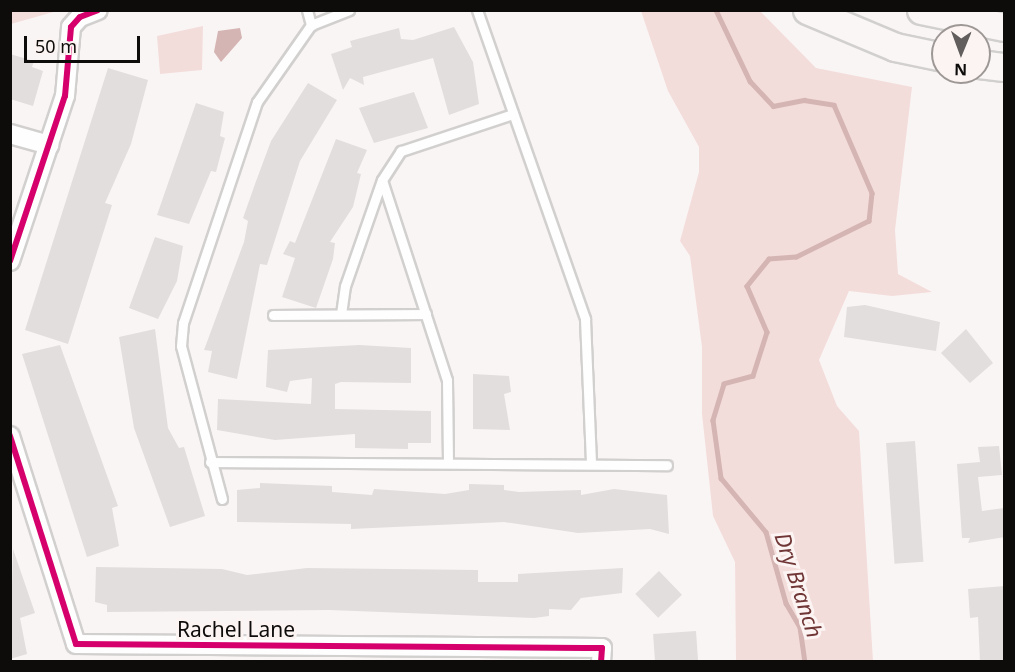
<!DOCTYPE html>
<html>
<head>
<meta charset="utf-8">
<style>
	body { margin:0 }
	#map { position:relative; width:1015px; height:672px; overflow:hidden; background:#faf5f5; font-family:"Noto Sans",sans-serif }
	div>[style] { position:absolute }
	[style*='--x'] { left:calc(var(--x)*1px); top:calc(var(--y)*1px); width:calc(var(--w)*1px); rotate:calc(var(--a)*1deg) }
	.green>* { inset:0; background:#f3dddb }
	.water>* { inset:0; background:#d5b5b3 }
	.stream>* { height:4.5px; margin:-2.25px; padding:0 2.25px; transform-origin:2.25px; border-radius:2.25px; background:#d5b5b3 }
	.building>* { inset:0; background:#e2dede; transform-origin:0 0 }
	.roads { filter:drop-shadow(2px 0 #d2d0cf) drop-shadow(-2px 0 #d2d0cf) drop-shadow(0 2px #d2d0cf) drop-shadow(0 -2px #d2d0cf) }
	.service>* { height:9px; margin:-4.5px; padding:0 4.5px; transform-origin:4.5px; border-radius:4.5px; background:#fefefe }
	.minor>* { height:18px; margin:-9px; padding:0 9px; transform-origin:9px; border-radius:9px; background:#fefefe }
	.secondary>* { height:27px; margin:-13.5px; padding:0 13.5px; transform-origin:13.5px; border-radius:13.5px; background:#faf6f5 }
	.cycleway>* { height:6px; margin:-3px; padding:0 3px; transform-origin:3px; border-radius:3px; background:#d6006c }
	span { translate:-50% -50%; white-space:nowrap; text-align:center; line-height:1.15; -webkit-text-stroke:6px #fcf4f3; paint-order:stroke }
	.street-label { font-size:21px; color:#0e0c0b }
	.water-label { font-size:22px; color:#6f3635; font-style:italic }
	.frame { position:absolute; inset:0; border:12px solid #0e0c0b; pointer-events:none }
	.north { position:absolute; left:931px; top:24px; width:60px; height:60px; box-sizing:border-box; background:#fcf4f3; border:2px solid #9d9796; border-radius:50%; rotate:181deg; font-size:16px; font-weight:700; line-height:24px; text-align:center; color:#0e0c0b }
	.north::after { content:''; display:block; margin:auto; width:21px; height:27px; background:#615e5d; clip-path:polygon(50% 0,100% 100%,50% 72%,0 100%) }
	.scale { position:absolute; left:24px; top:36px; width:116px; height:27px; box-sizing:border-box; border:3px solid #0e0c0b; border-top:0; padding-left:8px; font-size:18px; line-height:21px; white-space:nowrap; color:#0e0c0b; -webkit-text-stroke:4px #fcf4f3; paint-order:stroke }
</style>
</head>
<body>
<div id="map">
	<div class="green">
		<div style="clip-path:polygon(11px 10px,57px 10px,57px 11px,11px 24px)"></div>
		<div style="clip-path:polygon(641px 11px,760px 11px,816px 68px,912px 87px,895px 230px,898px 274px,932px 292px,892px 296px,849px 291px,819px 360px,837px 406px,859px 431px,873px 661px,736px 661px,735px 562px,713px 516px,702px 414px,702px 347px,690px 256px,680px 241px,699px 172px,699px 147px,668px 91px)"></div>
		<div style="clip-path:polygon(203px 26px,202px 70px,160px 74px,157px 36px)"></div>
	</div>
	<div class="water">
		<div style="clip-path:polygon(240px 28px,242px 38px,221px 62px,214px 52px,218px 31px)"></div>
	</div>
	<div class="stream">
		<div style="--x:716;--y:10;--w:79;--a:64.4"></div>
		<div style="--x:750;--y:81;--w:34;--a:47"></div>
		<div style="--x:773;--y:106;--w:32;--a:-11"></div>
		<div style="--x:804;--y:100;--w:30;--a:9"></div>
		<div style="--x:834;--y:105;--w:96;--a:66.6"></div>
		<div style="--x:872;--y:193;--w:28;--a:96"></div>
		<div style="--x:869;--y:221;--w:81;--a:153.7"></div>
		<div style="--x:796;--y:257;--w:27;--a:176"></div>
		<div style="--x:769;--y:259;--w:35;--a:129"></div>
		<div style="--x:747;--y:286;--w:50;--a:66.5"></div>
		<div style="--x:767;--y:332;--w:46;--a:107.7"></div>
		<div style="--x:753;--y:376;--w:30;--a:165"></div>
		<div style="--x:724;--y:384;--w:38;--a:107"></div>
		<div style="--x:713;--y:420;--w:59;--a:82.1"></div>
		<div style="--x:721;--y:478;--w:70;--a:50.2"></div>
		<div style="--x:766;--y:532;--w:74;--a:74.3"></div>
		<div style="--x:786;--y:603;--w:28;--a:60"></div>
		<div style="--x:800;--y:627;--w:35;--a:82"></div>
	</div>
	<div class="building">
		<div style="clip-path:polygon(454px 27px,473px 62px,479px 104px,449px 115px,433px 58px,363px 77px,364px 85px,350px 78px,343px 90px,331px 54px,352px 47px,350px 41px,399px 28px,401px 39px,413px 40px)"></div>
		<div style="clip-path:polygon(10px 54px,34px 61px,32px 67px,43px 71px,33px 106px,10px 99px)"></div>
		<div style="clip-path:polygon(108px 68px,148px 80px,131px 144px,105px 203px,112px 205px,68px 344px,25px 330px)"></div>
		<div style="clip-path:polygon(308px 83px,337px 100px,300px 161px,267px 265px,260px 264px,237px 379px,208px 372px,212px 351px,204px 350px,244px 242px,248px 221px,243px 218px,255px 184px,271px 141px)"></div>
		<div style="clip-path:polygon(414px 92px,428px 128px,374px 143px,359px 108px)"></div>
		<div style="clip-path:polygon(196px 103px,224px 112px,220px 136px,225px 138px,216px 172px,211px 171px,189px 224px,157px 215px)"></div>
		<div style="clip-path:polygon(336px 139px,367px 150px,357px 173px,361px 174px,353px 207px,330px 242px,335px 243px,333px 259px,316px 308px,282px 297px,295px 258px,283px 254px,290px 241px,295px 243px)"></div>
		<div style="clip-path:polygon(155px 237px,183px 246px,177px 281px,158px 319px,129px 308px)"></div>
		<div style="clip-path:polygon(865px 305px,940px 322px,936px 351px,844px 337px,847px 307px)"></div>
		<div style="clip-path:polygon(155px 329px,168px 428px,179px 448px,184px 447px,205px 516px,170px 527px,134px 428px,119px 337px)"></div>
		<div style="clip-path:polygon(966px 329px,993px 363px,970px 383px,941px 353px)"></div>
		<div style="clip-path:polygon(60px 345px,118px 506px,112px 508px,119px 546px,87px 557px,22px 354px)"></div>
		<div style="clip-path:polygon(359px 345px,411px 348px,411px 383px,341px 382px,335px 384px,335px 409px,431px 411px,431px 443px,408px 443px,408px 449px,355px 448px,355px 434px,275px 440px,217px 430px,218px 399px,311px 404px,312px 378px,290px 381px,287px 392px,266px 387px,268px 350px)"></div>
		<div style="clip-path:polygon(473px 374px,509px 376px,511px 392px,504px 394px,510px 430px,473px 429px)"></div>
		<div style="left:915px;top:441px;width:121px;height:29px;rotate:86deg"></div>
		<div style="clip-path:polygon(999px 446px,1002px 475px,978px 477px,982px 511px,1004px 508px,1005px 537px,968px 543px,970px 538px,962px 538px,957px 464px,980px 462px,978px 447px)"></div>
		<div style="clip-path:polygon(260px 483px,332px 486px,332px 492px,372px 495px,374px 489px,445px 494px,469px 490px,469px 484px,504px 485px,504px 490px,519px 492px,581px 490px,581px 495px,614px 489px,667px 495px,669px 534px,650px 529px,578px 533px,504px 522px,351px 529px,351px 524px,237px 522px,237px 490px,260px 488px)"></div>
		<div style="clip-path:polygon(13px 549px,35px 613px,20px 618px,27px 654px,10px 659px)"></div>
		<div style="clip-path:polygon(96px 567px,222px 569px,247px 575px,307px 568px,478px 570px,478px 582px,518px 582px,518px 574px,623px 568px,622px 593px,581px 598px,571px 610px,549px 609px,549px 616px,534px 618px,329px 610px,107px 612px,107px 605px,95px 602px)"></div>
		<div style="left:659px;top:571px;width:33px;height:33px;rotate:46deg"></div>
		<div style="clip-path:polygon(1005px 586px,1005px 662px,980px 662px,978px 617px,970px 618px,968px 589px)"></div>
		<div style="left:696px;top:631px;width:29px;height:43px;rotate:86deg"></div>
	</div>
	<div class="roads">
		<div class="service">
			<div style="--x:307;--y:10;--w:16;--a:75"></div>
			<div style="--x:477;--y:10;--w:327;--a:70.7"></div>
			<div style="--x:585;--y:319;--w:145;--a:87.6"></div>
			<div style="--x:341;--y:314;--w:28;--a:-82"></div>
			<div style="--x:345;--y:286;--w:112;--a:-70.8"></div>
			<div style="--x:273;--y:315;--w:153;--a:-0.4"></div>
			<div style="--x:210;--y:462;--w:457;--a:0.4"></div>
			<div style="--x:448;--y:462;--w:82;--a:-90.7"></div>
			<div style="--x:447;--y:380;--w:210;--a:-108"></div>
			<div style="--x:382;--y:180;--w:35;--a:-57"></div>
			<div style="--x:401;--y:151;--w:118;--a:-18.3"></div>
			<div style="--x:222;--y:499;--w:158;--a:-105"></div>
			<div style="--x:181;--y:346;--w:23;--a:-85"></div>
			<div style="--x:183;--y:323;--w:233;--a:-71.5"></div>
			<div style="--x:257;--y:102;--w:94;--a:-55"></div>
			<div style="--x:311;--y:25;--w:41;--a:-21.5"></div>
		</div>
		<div class="minor">
			<div style="--x:10;--y:134;--w:41;--a:15.8"></div>
			<div style="--x:10;--y:261;--w:174;--a:-71.6"></div>
			<div style="--x:65;--y:96;--w:69;--a:-85"></div>
			<div style="--x:71;--y:27;--w:13;--a:-48"></div>
			<div style="--x:80;--y:17;--w:19;--a:-21"></div>
			<div style="--x:10;--y:436;--w:218;--a:72.4"></div>
			<div style="--x:76;--y:644;--w:526;--a:0.44"></div>
			<div style="--x:602;--y:648;--w:14;--a:94"></div>
		</div>
		<div class="secondary">
			<div style="--x:807;--y:10;--w:95;--a:22.8"></div>
			<div style="--x:895;--y:47;--w:49;--a:11.8"></div>
			<div style="--x:921;--y:10;--w:85;--a:11.6"></div>
			<div style="--x:979;--y:64;--w:25;--a:7"></div>
		</div>
	</div>
	<div class="cycleway">
		<div style="--x:10;--y:261;--w:174;--a:-71.6"></div>
		<div style="--x:65;--y:96;--w:69;--a:-85"></div>
		<div style="--x:71;--y:27;--w:13;--a:-48"></div>
		<div style="--x:80;--y:17;--w:19;--a:-21"></div>
		<div style="--x:10;--y:436;--w:218;--a:72.4"></div>
		<div style="--x:76;--y:644;--w:526;--a:0.44"></div>
		<div style="--x:602;--y:648;--w:14;--a:94"></div>
	</div>
	<div class="street-label">
		<span style="left:236px;top:629px">Rachel Lane</span>
	</div>
	<div class="water-label">
		<span style="left:799px;top:585px;rotate:72deg">Dry Branch</span>
	</div>
	<div class="frame"></div>
	<div class="north">N</div>
	<div class="scale">50 m</div>
</div>
</body>
</html>
